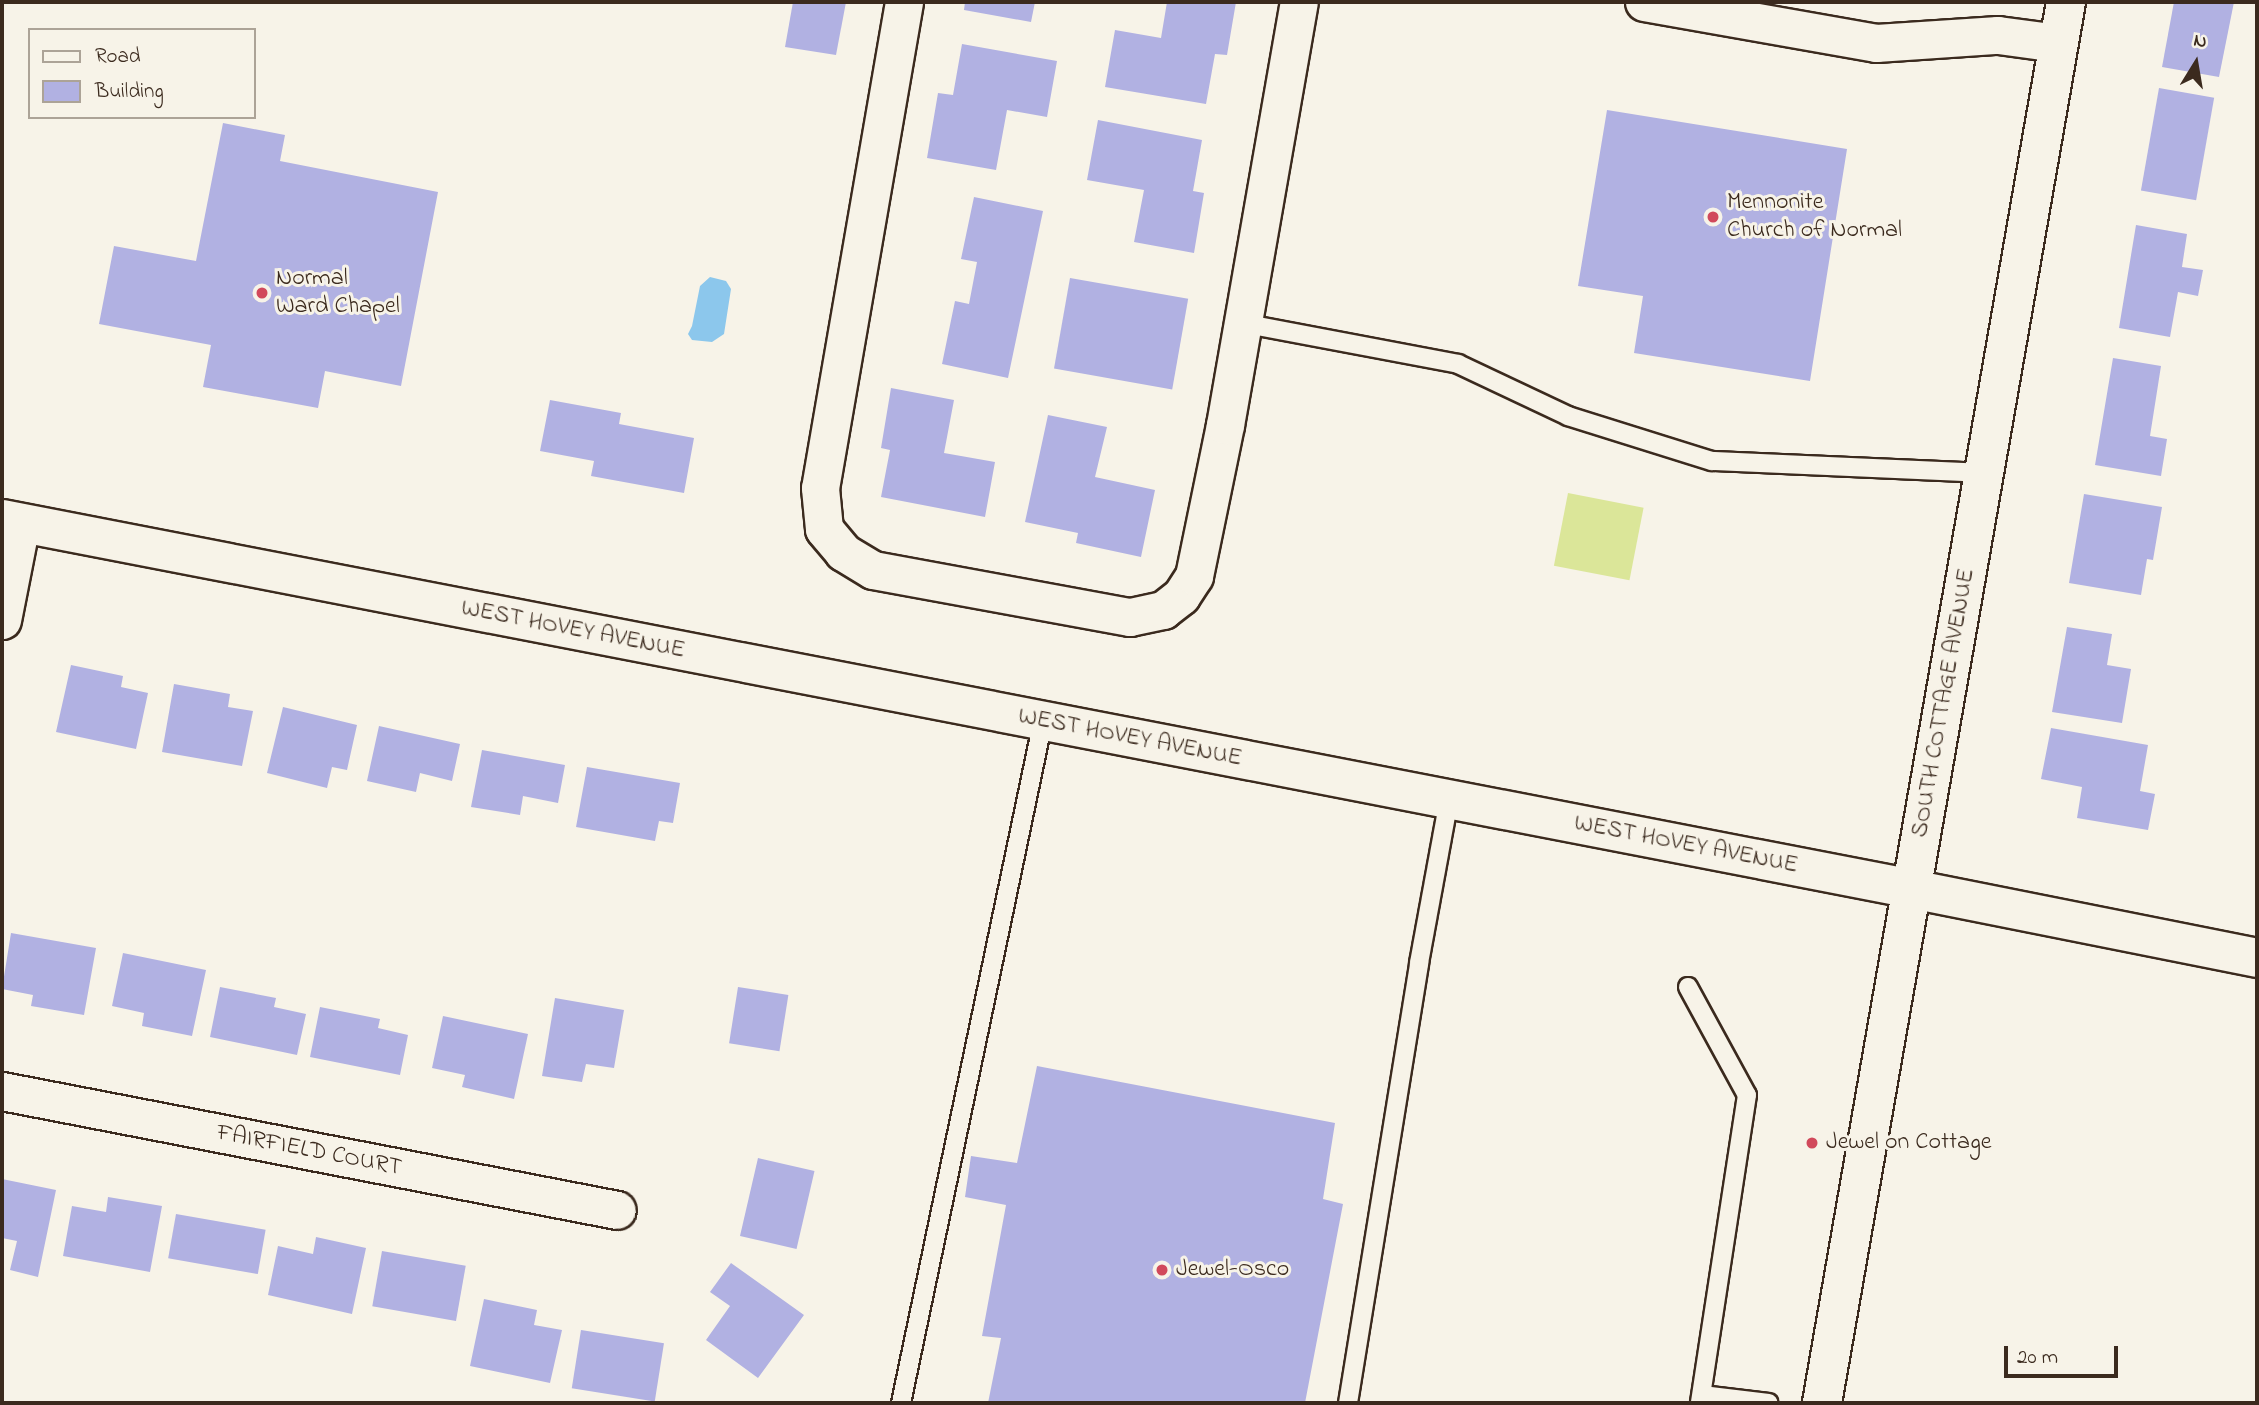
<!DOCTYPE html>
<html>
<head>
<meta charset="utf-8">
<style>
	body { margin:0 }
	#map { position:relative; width:2259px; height:1405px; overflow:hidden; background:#f7f3e8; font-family:"Indie Flower",sans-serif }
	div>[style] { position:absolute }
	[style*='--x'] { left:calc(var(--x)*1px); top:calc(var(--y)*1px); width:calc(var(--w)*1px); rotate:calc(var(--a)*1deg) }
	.green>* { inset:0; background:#dbe699; transform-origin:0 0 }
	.water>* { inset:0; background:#8cc7ec }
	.building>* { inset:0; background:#b1b1e2; transform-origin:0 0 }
	.roads { filter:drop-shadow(2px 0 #3b2a1e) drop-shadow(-2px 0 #3b2a1e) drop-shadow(0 2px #3b2a1e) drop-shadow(0 -2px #3b2a1e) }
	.service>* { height:18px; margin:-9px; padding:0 9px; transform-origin:9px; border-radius:9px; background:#f7f3e8 }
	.minor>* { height:37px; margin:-18.5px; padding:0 18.5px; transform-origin:18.5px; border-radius:18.5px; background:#f7f3e8 }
	.tertiary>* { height:38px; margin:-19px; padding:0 19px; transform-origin:19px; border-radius:19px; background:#f7f3e8 }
	.secondary>* { height:38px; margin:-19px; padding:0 19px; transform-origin:19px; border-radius:19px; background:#f7f3e8 }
	.dots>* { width:19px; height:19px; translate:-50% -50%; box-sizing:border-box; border:4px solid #f7f3e8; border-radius:50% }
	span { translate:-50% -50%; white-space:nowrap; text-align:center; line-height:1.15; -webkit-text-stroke:6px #f7f3e8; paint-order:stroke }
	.poi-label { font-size:24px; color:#3b2a1e }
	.left { translate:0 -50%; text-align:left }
	.street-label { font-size:24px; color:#3b2a1e }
	.frame { position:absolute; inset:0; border:4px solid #3b2a1e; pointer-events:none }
	.legend { position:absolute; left:28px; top:28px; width:228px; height:91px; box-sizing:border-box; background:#f7f3e8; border:2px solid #aca397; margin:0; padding:9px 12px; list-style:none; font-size:21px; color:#3b2a1e }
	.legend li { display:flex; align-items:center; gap:14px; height:35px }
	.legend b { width:35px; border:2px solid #aca397 }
	.north { position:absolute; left:2161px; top:28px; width:70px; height:70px; -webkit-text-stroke:5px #f7f3e8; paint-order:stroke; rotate:11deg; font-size:19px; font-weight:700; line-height:28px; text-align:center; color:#3b2a1e }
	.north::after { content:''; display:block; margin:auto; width:24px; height:32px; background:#3b2a1e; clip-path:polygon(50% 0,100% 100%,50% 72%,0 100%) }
	.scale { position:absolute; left:2004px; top:1346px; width:114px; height:32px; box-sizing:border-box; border:4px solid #3b2a1e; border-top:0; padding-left:9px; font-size:21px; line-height:24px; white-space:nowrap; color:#3b2a1e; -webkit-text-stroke:5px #f7f3e8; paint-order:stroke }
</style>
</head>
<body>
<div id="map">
	<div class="green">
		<div style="left:1568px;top:493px;width:77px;height:74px;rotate:11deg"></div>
	</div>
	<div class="water">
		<div style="clip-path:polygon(710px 277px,726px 281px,731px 289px,724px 334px,712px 342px,692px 340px,688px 334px,692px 326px,700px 286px)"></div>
	</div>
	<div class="building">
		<div style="clip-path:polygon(793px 2px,846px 2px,836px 55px,785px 47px)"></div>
		<div style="clip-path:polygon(965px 2px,1035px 2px,1031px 22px,964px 10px)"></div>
		<div style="clip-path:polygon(1167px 2px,1236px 2px,1227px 55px,1215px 54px,1206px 104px,1105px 87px,1115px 30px,1161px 38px)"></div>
		<div style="clip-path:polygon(2174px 2px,2234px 2px,2219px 77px,2162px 67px)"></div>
		<div style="clip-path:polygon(962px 44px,1057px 61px,1047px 117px,1007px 110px,996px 170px,927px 158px,938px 93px,953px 95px)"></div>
		<div style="left:2159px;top:88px;width:56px;height:104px;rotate:10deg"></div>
		<div style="clip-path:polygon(1607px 110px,1847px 149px,1810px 381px,1634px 353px,1643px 296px,1578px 286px)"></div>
		<div style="clip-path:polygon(1098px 120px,1202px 140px,1193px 191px,1204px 193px,1194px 253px,1134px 242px,1144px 190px,1087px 180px)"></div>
		<div style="clip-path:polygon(223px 123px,285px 135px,280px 161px,438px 192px,401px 386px,325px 371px,318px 408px,203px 387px,211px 345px,99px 324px,114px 246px,196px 261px)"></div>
		<div style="clip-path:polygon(974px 197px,1043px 211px,1008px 378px,942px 364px,955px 301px,969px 304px,977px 262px,961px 259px)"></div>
		<div style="clip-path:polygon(2136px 225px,2187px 234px,2182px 267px,2203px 270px,2198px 296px,2178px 292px,2170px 337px,2119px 328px)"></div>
		<div style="left:1070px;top:278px;width:120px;height:92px;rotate:10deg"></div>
		<div style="clip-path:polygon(2113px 358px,2161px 366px,2150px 436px,2167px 439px,2161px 476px,2095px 465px)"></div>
		<div style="clip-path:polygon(891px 388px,954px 400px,944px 453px,995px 462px,985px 517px,881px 497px,890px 450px,881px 448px)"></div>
		<div style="clip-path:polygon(550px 400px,621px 413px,619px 424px,694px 438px,684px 493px,591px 476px,594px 461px,540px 451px)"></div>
		<div style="clip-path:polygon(1048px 415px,1107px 427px,1095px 477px,1155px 490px,1141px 557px,1076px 543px,1078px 533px,1025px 522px)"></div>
		<div style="clip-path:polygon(2084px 494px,2162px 507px,2153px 560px,2147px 559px,2141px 595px,2069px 583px)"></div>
		<div style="clip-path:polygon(2067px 627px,2112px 634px,2107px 665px,2131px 669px,2122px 723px,2052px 712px)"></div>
		<div style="clip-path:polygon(71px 665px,123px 676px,121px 687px,148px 693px,136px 749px,56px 732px)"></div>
		<div style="clip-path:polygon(174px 684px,230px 694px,228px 707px,253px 711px,242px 766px,162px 752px)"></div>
		<div style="clip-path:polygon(283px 707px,357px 725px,347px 770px,332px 767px,327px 788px,267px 773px)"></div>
		<div style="clip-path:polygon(379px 726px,460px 744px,452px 781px,420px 773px,416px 792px,367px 781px)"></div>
		<div style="clip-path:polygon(2051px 728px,2148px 745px,2140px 791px,2155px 794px,2148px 830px,2077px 818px,2082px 787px,2041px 779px)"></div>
		<div style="clip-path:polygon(482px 750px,565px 765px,558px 803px,523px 796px,520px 815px,471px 807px)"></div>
		<div style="clip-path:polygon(587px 767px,680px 783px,673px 823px,659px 821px,655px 841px,576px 827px)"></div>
		<div style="clip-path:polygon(11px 933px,96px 948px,84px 1015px,31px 1006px,33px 995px,2px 989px)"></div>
		<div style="clip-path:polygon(123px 953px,206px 970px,192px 1036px,142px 1026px,144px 1013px,112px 1006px)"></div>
		<div style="clip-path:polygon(220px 987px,276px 998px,274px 1007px,306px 1014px,297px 1055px,210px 1037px)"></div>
		<div style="left:738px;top:987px;width:51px;height:57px;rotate:9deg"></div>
		<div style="clip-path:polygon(555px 998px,624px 1010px,614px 1068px,586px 1064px,582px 1082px,542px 1076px)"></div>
		<div style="clip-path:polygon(320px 1007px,380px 1019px,378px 1028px,408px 1035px,400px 1075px,310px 1057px)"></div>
		<div style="clip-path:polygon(443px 1016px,528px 1034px,514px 1099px,462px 1087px,465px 1075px,432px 1068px)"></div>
		<div style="clip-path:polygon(1037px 1066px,1335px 1123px,1323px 1199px,1343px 1204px,1305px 1403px,988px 1403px,1001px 1338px,982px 1336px,1006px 1205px,965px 1197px,971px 1156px,1017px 1163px)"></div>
		<div style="left:758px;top:1158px;width:58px;height:80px;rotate:13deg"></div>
		<div style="clip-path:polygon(2px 1179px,56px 1190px,38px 1277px,10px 1270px,17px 1241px,2px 1238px)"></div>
		<div style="clip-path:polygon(108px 1197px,162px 1206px,150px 1272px,63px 1256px,72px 1206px,106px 1212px)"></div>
		<div style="left:176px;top:1214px;width:91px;height:45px;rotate:10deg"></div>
		<div style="clip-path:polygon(316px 1237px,366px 1248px,352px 1314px,268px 1295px,278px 1246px,313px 1254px)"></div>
		<div style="left:382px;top:1251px;width:85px;height:56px;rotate:10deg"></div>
		<div style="clip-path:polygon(731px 1263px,804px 1315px,758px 1378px,706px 1340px,730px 1306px,710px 1292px)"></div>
		<div style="clip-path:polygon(484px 1299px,537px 1310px,534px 1325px,562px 1330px,550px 1383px,470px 1366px)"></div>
		<div style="left:581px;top:1330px;width:84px;height:59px;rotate:9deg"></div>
	</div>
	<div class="roads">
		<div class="service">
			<div style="--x:1242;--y:323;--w:220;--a:10.7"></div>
			<div style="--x:1458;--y:364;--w:122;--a:25.3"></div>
			<div style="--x:1568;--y:416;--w:151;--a:17.4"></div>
			<div style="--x:1712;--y:461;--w:271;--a:2.5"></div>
			<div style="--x:1688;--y:987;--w:123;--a:61.4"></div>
			<div style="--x:1747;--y:1095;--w:312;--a:98.7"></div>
			<div style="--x:1702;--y:1395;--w:67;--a:6.8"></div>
			<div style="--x:901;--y:1403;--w:697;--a:-78.24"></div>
			<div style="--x:1348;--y:1403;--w:446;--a:-80.8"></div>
			<div style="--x:1419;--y:963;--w:166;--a:-79.6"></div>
		</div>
		<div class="minor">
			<div style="--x:904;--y:2;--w:493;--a:99.8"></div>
			<div style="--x:820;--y:488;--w:41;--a:84.4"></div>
			<div style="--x:824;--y:529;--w:30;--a:50"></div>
			<div style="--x:843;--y:552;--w:35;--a:31"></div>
			<div style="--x:873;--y:570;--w:261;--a:10.4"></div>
			<div style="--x:1130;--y:617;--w:34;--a:-12"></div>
			<div style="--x:1163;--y:610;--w:23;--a:-38"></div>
			<div style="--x:1181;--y:596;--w:24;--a:-57"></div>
			<div style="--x:1194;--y:576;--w:154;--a:-78.4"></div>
			<div style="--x:1225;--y:425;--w:429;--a:-80.1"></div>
			<div style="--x:1644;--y:2;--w:236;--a:10"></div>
			<div style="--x:1876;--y:43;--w:122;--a:-3.8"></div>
			<div style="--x:1998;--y:35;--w:61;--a:7.6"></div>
			<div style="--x:2;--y:620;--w:99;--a:-78.9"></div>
			<div style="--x:2;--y:1091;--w:626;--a:10.95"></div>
		</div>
		<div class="tertiary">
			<div style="--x:2;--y:519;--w:1946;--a:10.96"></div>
		</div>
		<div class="secondary">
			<div style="--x:1912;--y:889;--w:352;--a:11.3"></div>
			<div style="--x:1822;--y:1403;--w:1422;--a:-80.12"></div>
		</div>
	</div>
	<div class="dots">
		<div style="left:1713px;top:217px;background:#d1495b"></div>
		<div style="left:262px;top:293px;background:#d1495b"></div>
		<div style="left:1812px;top:1143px;background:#d1495b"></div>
		<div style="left:1162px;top:1270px;background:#d1495b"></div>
	</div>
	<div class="poi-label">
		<span class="left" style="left:1727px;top:217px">Mennonite<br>Church of Normal</span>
		<span class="left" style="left:276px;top:293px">Normal<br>Ward Chapel</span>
		<span class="left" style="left:1826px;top:1143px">Jewel on Cottage</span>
		<span class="left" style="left:1176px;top:1270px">Jewel-Osco</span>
	</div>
	<div class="street-label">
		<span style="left:573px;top:630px;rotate:11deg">WEST HOVEY AVENUE</span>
		<span style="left:1944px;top:703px;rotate:-80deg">SOUTH COTTAGE AVENUE</span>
		<span style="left:1130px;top:738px;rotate:11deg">WEST HOVEY AVENUE</span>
		<span style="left:1686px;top:845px;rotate:11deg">WEST HOVEY AVENUE</span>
		<span style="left:309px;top:1151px;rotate:11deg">FAIRFIELD COURT</span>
	</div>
	<div class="frame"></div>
	<ul class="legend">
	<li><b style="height:9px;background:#f7f3e8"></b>Road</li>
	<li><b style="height:19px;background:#b1b1e2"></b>Building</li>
	</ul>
	<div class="north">N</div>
	<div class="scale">20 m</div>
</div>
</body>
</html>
